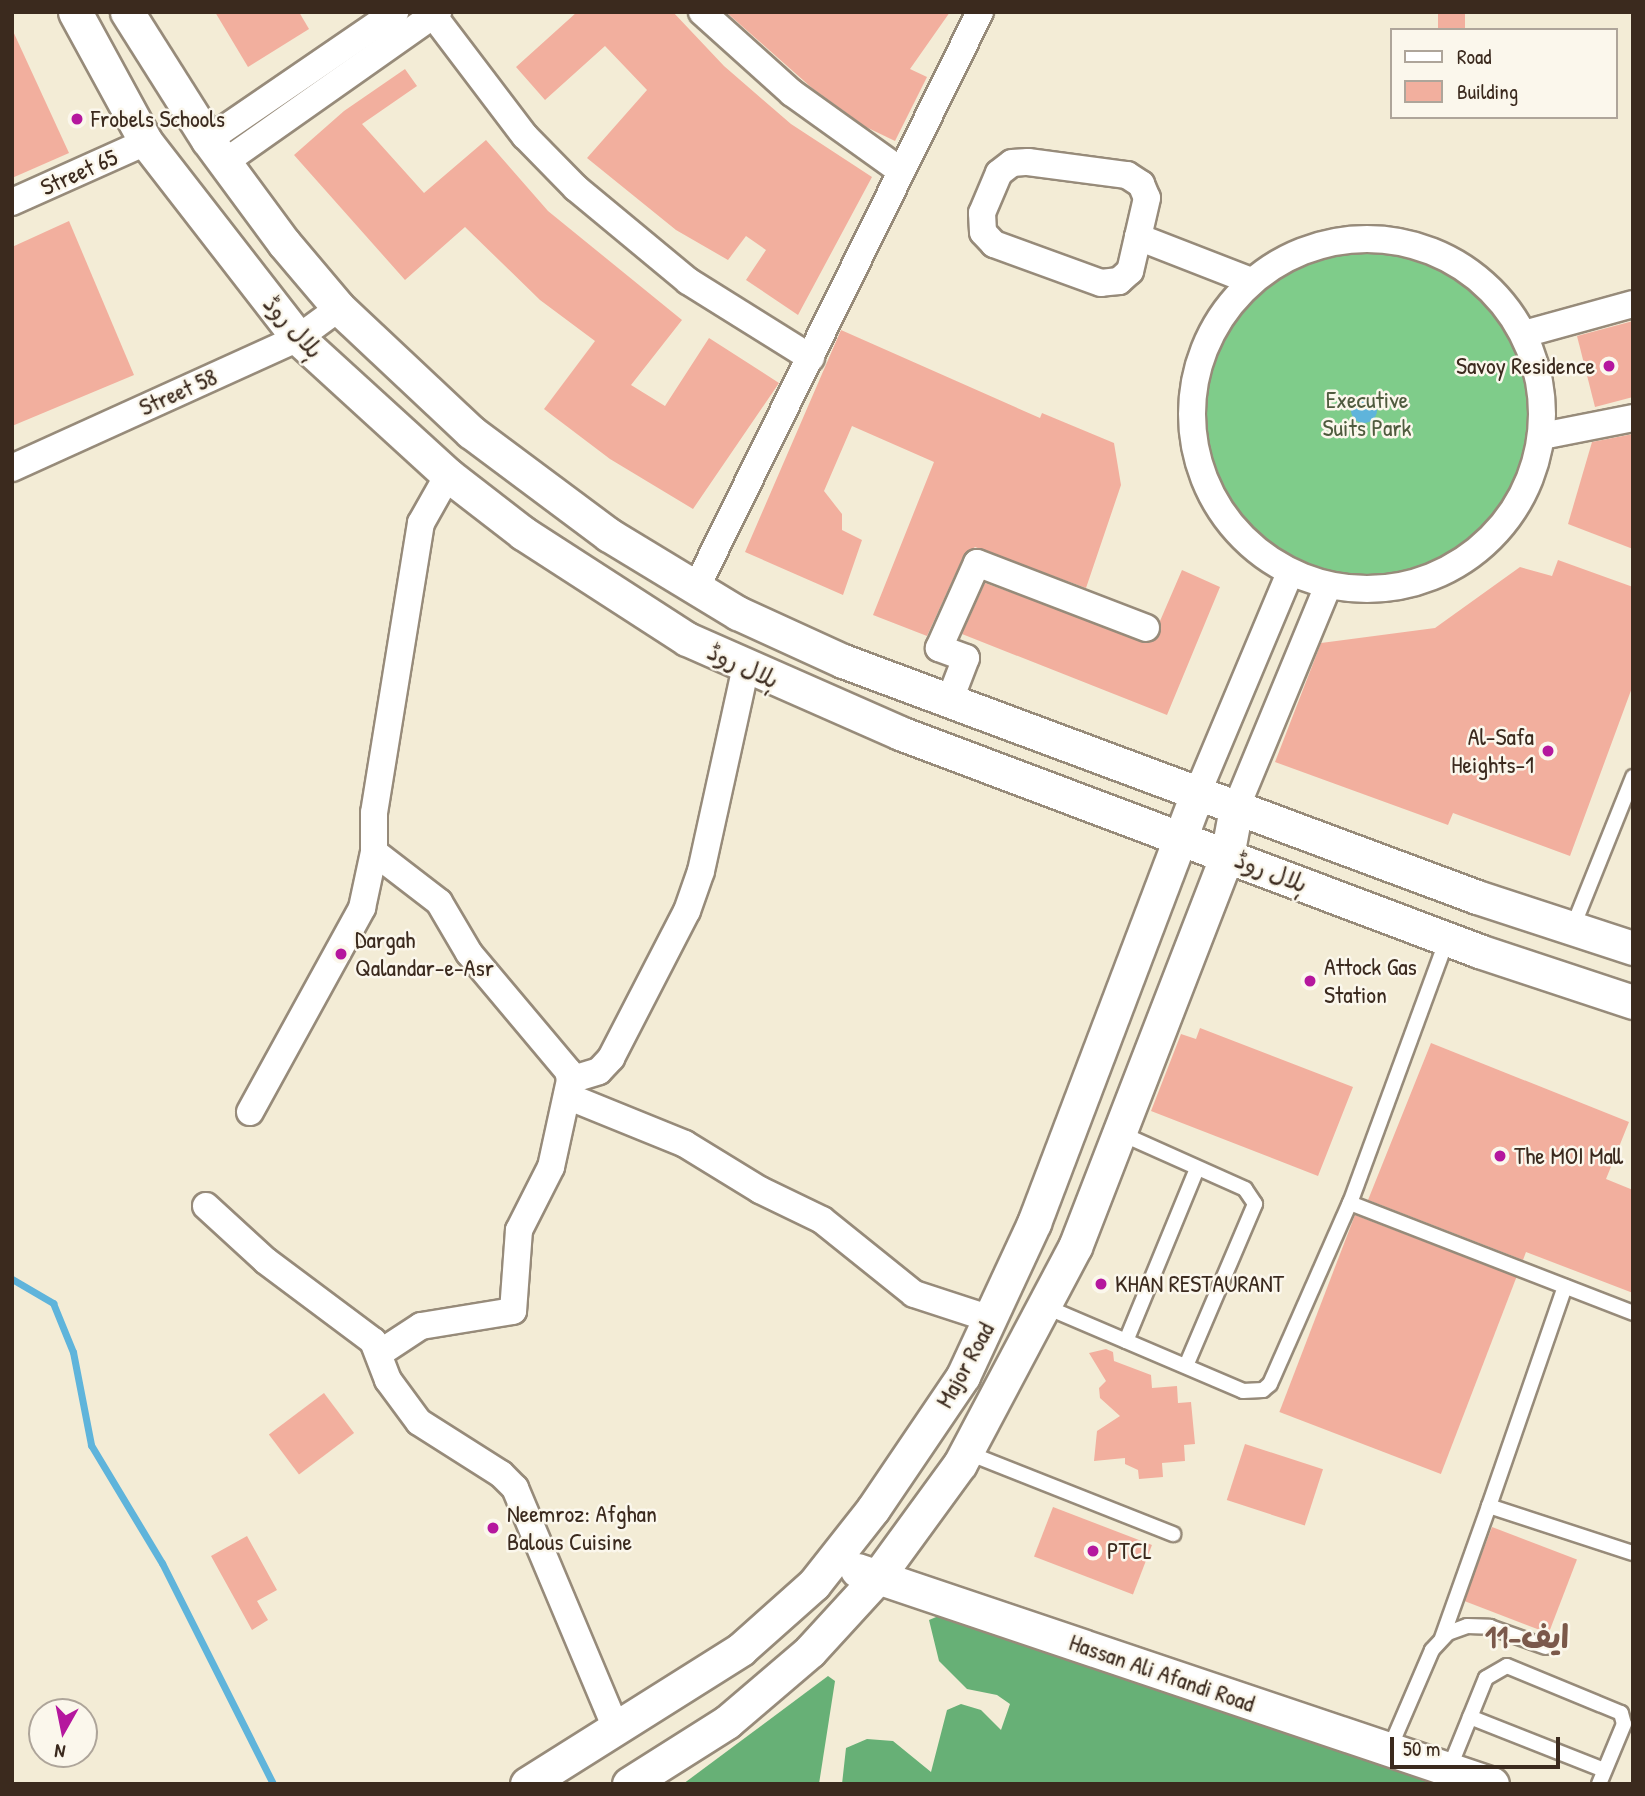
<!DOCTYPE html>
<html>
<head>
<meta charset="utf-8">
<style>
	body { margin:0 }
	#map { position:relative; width:1645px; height:1796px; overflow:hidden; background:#f3ecd6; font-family:"Patrick Hand","Playpen Sans Arabic",sans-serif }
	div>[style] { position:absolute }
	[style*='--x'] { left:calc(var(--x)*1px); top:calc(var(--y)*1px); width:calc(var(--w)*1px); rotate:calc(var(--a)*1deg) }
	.green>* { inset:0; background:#7fcc8a }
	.round { border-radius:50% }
	.forest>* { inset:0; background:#67b076 }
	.water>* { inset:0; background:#5fb4db }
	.stream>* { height:7px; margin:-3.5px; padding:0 3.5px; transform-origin:3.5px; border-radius:3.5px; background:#5fb4db }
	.building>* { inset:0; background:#f2af9e; transform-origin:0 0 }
	.roads { filter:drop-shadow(2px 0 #978b7a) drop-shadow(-2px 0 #978b7a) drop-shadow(0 2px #978b7a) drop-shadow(0 -2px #978b7a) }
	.service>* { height:14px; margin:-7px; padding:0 7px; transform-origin:7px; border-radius:7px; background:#fff }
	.minor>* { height:26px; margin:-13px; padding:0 13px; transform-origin:13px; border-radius:13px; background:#fff }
	.minor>.ring { margin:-13px; padding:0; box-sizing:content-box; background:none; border:26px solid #fff; border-radius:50% }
	.tertiary>* { height:33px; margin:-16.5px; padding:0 16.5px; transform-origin:16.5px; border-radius:16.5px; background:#fff }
	.dots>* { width:19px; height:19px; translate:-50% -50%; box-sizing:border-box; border:4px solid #fbf7ec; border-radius:50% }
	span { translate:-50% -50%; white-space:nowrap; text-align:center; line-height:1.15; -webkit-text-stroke:5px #fbf7ec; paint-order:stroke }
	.poi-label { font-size:24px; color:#3b2a1e }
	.left { translate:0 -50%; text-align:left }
	.right { translate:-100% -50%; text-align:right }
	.street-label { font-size:24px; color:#3b2a1e }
	.park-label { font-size:24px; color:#4f5b3e }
	.district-label { font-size:32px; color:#7b594b; font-weight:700 }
	.frame { position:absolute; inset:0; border:14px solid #3b2a1e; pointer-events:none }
	.legend { position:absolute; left:1390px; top:28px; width:228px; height:91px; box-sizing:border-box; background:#fbf7ec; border:2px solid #aea59a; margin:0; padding:9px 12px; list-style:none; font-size:21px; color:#3b2a1e }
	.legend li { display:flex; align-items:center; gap:14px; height:35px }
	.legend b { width:35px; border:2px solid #aea59a }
	.north { position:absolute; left:28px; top:1698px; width:70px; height:70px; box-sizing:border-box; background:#fbf7ec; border:2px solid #aea59a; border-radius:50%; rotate:189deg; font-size:19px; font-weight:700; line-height:28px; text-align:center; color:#3b2a1e }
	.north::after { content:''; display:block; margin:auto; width:24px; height:32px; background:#b5179e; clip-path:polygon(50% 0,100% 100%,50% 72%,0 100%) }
	.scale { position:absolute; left:1390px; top:1737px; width:170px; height:32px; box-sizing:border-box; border:4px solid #3b2a1e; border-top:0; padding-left:9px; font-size:21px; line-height:24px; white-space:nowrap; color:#3b2a1e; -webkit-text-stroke:5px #fbf7ec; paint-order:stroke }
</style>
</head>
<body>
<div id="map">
	<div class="green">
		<div class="round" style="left:1205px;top:252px;width:324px;height:324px"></div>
	</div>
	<div class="forest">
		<div style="clip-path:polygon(941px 1615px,978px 1620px,1433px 1784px,842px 1784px,846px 1748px,867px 1739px,893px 1741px,931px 1772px,947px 1710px,961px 1704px,981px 1710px,1001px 1730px,1010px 1704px,997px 1695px,967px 1689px,939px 1661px,929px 1620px)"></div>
		<div style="clip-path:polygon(828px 1676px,835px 1681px,819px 1784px,683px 1784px)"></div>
	</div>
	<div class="water">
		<div class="round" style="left:1351px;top:397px;width:26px;height:26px"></div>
	</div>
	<div class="stream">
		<div style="--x:12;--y:1279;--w:48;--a:30.3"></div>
		<div style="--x:53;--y:1303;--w:53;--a:67.8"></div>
		<div style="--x:73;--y:1352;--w:95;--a:79"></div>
		<div style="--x:91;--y:1445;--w:138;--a:59"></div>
		<div style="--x:162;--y:1563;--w:247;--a:63.3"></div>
	</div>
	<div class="building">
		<div style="clip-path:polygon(215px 12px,299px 12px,309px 29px,248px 67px)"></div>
		<div style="clip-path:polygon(577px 12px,673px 12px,724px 66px,791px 124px,872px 177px,798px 315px,746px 280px,766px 250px,746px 236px,728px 260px,676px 230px,587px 158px,647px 90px,605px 46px,545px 100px,516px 67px)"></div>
		<div style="clip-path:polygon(726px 12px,950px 12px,910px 69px,927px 77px,895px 141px,866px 127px,812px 88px)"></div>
		<div style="left:1438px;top:12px;width:27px;height:18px"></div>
		<div style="clip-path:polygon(12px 29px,69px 153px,12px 178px)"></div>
		<div style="clip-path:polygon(405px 69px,417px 86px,362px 124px,424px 193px,486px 140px,548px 211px,682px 320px,631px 385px,665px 406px,709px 338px,779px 383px,693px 509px,610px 459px,544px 409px,595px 341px,540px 300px,465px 227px,405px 280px,294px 155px,344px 111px)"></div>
		<div style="clip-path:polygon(69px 221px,134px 375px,12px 426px,12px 247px)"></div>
		<div style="clip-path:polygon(1633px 321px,1633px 397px,1595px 407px,1577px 336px)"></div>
		<div style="clip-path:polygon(841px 330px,1040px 418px,1042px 413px,1114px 443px,1121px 485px,1086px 588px,975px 547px,963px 557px,927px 636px,873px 615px,934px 462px,852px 426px,824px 491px,842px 514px,842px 530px,862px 540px,843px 595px,745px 552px)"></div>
		<div style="clip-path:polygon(1633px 434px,1633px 549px,1568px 524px,1592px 442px)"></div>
		<div style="clip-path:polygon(1558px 560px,1633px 587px,1633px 685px,1570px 856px,1453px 813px,1448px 825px,1275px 762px,1321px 643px,1435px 628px,1520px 567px,1552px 576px)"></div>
		<div style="clip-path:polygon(1182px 570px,1220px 587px,1167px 715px,962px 634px,985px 583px,1149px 643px,1160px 634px,1160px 621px)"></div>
		<div style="clip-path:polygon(1200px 1028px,1353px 1087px,1318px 1176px,1151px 1111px,1181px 1034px,1196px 1039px)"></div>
		<div style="clip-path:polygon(1431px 1043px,1629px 1122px,1606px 1179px,1633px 1190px,1633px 1293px,1526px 1252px,1523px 1260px,1368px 1200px)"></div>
		<div style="left:1355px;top:1215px;width:173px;height:211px;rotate:21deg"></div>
		<div style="clip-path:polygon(1106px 1349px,1113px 1352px,1114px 1361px,1151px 1375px,1152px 1388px,1177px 1386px,1178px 1403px,1191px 1402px,1195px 1444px,1184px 1445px,1185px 1461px,1162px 1463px,1163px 1477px,1139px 1479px,1138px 1470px,1125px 1464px,1125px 1458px,1094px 1461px,1097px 1431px,1120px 1416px,1100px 1398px,1099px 1388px,1106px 1381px,1089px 1353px)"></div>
		<div style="left:324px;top:1393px;width:50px;height:69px;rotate:53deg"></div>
		<div style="left:1245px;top:1444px;width:82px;height:59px;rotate:18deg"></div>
		<div style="left:1053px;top:1507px;width:106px;height:53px;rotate:21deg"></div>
		<div style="left:1492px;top:1527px;width:91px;height:79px;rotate:21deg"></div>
		<div style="clip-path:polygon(247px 1536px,277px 1590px,257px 1601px,268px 1620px,252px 1630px,211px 1556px)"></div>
	</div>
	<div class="roads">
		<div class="service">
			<div style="--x:1572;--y:929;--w:164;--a:-68.1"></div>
			<div style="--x:1120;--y:1133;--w:137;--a:24.1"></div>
			<div style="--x:1245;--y:1189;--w:18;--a:56"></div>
			<div style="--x:1255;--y:1204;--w:176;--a:113.1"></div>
			<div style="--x:1350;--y:1203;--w:281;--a:-69.8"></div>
			<div style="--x:1044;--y:1306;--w:216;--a:23.1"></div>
			<div style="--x:1243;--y:1391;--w:20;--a:-3"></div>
			<div style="--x:1263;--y:1390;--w:9;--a:-41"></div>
			<div style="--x:1270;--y:1384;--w:198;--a:-66.2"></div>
			<div style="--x:1350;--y:1203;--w:304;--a:21.2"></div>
			<div style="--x:1126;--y:1341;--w:186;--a:-67.6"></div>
			<div style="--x:966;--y:1452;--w:223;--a:21.6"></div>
			<div style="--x:1489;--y:1506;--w:232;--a:-70.9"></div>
			<div style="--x:1442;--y:1638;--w:140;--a:-70.4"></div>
			<div style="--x:1489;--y:1506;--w:151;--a:18.1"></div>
			<div style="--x:1470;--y:1717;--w:144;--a:21.6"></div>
			<div style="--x:1389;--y:1750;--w:109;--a:-66.7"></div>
			<div style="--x:1432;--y:1650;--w:23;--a:-47"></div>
			<div style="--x:1448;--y:1633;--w:20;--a:-20"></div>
			<div style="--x:1467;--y:1626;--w:23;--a:2"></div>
			<div style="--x:1490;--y:1627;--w:59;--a:19.7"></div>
			<div style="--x:1449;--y:1769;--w:98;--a:-67.9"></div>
			<div style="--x:1486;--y:1678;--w:24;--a:-30"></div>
			<div style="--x:1507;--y:1666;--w:123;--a:22.4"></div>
			<div style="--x:1621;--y:1713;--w:11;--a:75"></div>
			<div style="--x:1624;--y:1724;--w:65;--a:112.6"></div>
		</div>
		<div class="minor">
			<div style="--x:702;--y:12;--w:121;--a:42"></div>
			<div style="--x:792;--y:93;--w:134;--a:35.6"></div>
			<div style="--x:433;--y:15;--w:152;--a:52.8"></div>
			<div style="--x:525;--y:136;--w:73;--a:45.6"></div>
			<div style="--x:576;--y:188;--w:146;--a:39.7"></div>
			<div style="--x:688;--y:281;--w:145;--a:32"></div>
			<div style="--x:208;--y:140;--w:227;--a:-34.4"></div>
			<div style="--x:225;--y:162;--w:261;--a:-35.2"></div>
			<div style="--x:1028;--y:162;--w:100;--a:7.5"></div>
			<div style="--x:1127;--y:175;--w:17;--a:33"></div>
			<div style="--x:1141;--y:184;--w:15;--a:67"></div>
			<div style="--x:1147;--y:198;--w:40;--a:103"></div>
			<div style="--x:1138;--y:237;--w:35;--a:103"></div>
			<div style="--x:1130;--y:271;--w:15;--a:138"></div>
			<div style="--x:1119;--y:281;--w:18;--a:174"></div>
			<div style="--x:1101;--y:283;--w:114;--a:-160"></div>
			<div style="--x:994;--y:244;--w:16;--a:-133"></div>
			<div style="--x:983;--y:232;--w:19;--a:-93"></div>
			<div style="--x:982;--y:213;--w:43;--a:-67"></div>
			<div style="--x:999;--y:173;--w:16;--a:-38"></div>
			<div style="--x:1012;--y:163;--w:16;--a:-4"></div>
			<div style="--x:12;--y:202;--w:147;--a:-24.1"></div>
			<div style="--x:1138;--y:237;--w:121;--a:21.3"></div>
			<div class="ring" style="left:1192px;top:239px;width:324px;height:324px"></div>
			<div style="--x:1524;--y:334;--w:113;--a:-15.4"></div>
			<div style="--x:1542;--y:436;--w:93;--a:-11.2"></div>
			<div style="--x:12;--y:468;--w:314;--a:-24.4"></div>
			<div style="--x:298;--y:338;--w:51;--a:-36.2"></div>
			<div style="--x:696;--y:588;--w:642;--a:-63.75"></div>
			<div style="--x:949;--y:702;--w:47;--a:-68.9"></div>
			<div style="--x:966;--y:658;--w:29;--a:-160"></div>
			<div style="--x:939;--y:648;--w:93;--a:-65.9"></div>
			<div style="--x:977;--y:563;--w:181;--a:21"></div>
			<div style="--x:1197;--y:794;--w:240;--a:-67.2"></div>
			<div style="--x:1236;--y:808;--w:240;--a:-67.5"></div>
			<div style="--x:374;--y:852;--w:82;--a:37.6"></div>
			<div style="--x:439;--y:902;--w:59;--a:59.5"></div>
			<div style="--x:469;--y:953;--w:154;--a:50"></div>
			<div style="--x:568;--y:1071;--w:9;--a:77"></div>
			<div style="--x:570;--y:1080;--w:89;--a:102.3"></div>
			<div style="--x:551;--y:1167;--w:71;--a:116.9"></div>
			<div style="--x:519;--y:1230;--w:81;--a:94.2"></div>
			<div style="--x:513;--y:1311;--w:93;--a:170.7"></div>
			<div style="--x:421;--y:1326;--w:49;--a:146.6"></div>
			<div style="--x:570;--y:1080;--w:30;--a:-17"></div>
			<div style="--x:599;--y:1071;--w:18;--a:-47"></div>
			<div style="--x:611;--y:1058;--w:165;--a:-62.7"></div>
			<div style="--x:687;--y:911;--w:42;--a:-70.7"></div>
			<div style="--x:701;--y:871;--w:209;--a:-77.6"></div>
			<div style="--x:567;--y:1096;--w:127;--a:22.1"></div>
			<div style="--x:685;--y:1144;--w:88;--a:31.5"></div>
			<div style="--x:760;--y:1190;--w:69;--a:25.8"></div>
			<div style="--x:822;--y:1220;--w:118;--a:38.8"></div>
			<div style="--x:914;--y:1294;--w:81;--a:18"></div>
			<div style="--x:250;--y:1112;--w:233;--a:-61.2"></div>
			<div style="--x:362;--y:908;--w:57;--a:-77.9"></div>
			<div style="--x:374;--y:852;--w:39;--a:-90"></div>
			<div style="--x:374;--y:813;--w:294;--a:-80.8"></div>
			<div style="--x:421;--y:523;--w:55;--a:-60.6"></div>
			<div style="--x:206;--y:1206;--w:81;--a:42.5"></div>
			<div style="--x:266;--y:1261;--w:134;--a:36.8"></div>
			<div style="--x:373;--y:1341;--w:42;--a:69"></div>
			<div style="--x:388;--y:1380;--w:52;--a:53.6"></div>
			<div style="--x:419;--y:1422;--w:97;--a:32.4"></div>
			<div style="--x:501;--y:1474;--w:20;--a:45"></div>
			<div style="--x:515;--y:1488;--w:264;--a:67.2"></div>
		</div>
		<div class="tertiary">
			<div style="--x:75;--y:12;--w:148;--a:61.4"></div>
			<div style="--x:146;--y:142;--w:248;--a:52.2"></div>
			<div style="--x:298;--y:338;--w:203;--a:42.4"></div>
			<div style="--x:448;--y:475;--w:95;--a:37.7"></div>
			<div style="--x:523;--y:533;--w:195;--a:32.9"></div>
			<div style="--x:687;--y:639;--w:233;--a:23.8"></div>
			<div style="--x:900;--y:733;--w:619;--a:20.63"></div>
			<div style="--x:1479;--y:951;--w:162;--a:18.3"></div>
			<div style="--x:127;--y:12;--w:151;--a:57.7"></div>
			<div style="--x:208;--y:140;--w:128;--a:53.6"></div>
			<div style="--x:284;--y:243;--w:85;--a:49.8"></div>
			<div style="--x:339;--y:308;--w:181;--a:43.2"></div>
			<div style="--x:471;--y:432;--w:172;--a:36.7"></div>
			<div style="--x:609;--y:535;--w:151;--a:31.2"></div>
			<div style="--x:738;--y:613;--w:115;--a:24.6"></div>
			<div style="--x:843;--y:661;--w:676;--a:20.42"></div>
			<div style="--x:1477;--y:897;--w:164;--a:18.1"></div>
			<div style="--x:857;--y:1570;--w:670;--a:18.62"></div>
			<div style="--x:527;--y:1784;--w:253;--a:-32.2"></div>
			<div style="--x:741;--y:1649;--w:98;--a:-41.7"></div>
			<div style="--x:814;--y:1584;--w:95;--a:-51.8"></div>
			<div style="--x:873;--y:1509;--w:161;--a:-55.9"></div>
			<div style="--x:963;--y:1376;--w:169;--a:-65.1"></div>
			<div style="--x:1034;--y:1223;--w:459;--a:-69.2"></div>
			<div style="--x:629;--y:1784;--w:116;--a:-32.3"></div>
			<div style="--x:727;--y:1722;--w:109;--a:-40.5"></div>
			<div style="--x:810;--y:1651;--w:98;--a:-47.5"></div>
			<div style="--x:876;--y:1579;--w:142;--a:-53.9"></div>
			<div style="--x:960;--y:1464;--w:246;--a:-62.1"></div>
			<div style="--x:1075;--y:1247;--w:420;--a:-68.8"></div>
			<div style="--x:1227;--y:856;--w:49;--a:-79.4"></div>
		</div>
	</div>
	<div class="dots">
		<div style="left:77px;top:119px;background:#b5179e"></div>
		<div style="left:1609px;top:366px;background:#b5179e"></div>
		<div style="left:1548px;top:751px;background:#b5179e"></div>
		<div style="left:341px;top:954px;background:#b5179e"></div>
		<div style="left:1310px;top:981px;background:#b5179e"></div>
		<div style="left:1500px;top:1156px;background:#b5179e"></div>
		<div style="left:1101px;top:1284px;background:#b5179e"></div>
		<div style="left:493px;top:1528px;background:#b5179e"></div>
		<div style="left:1093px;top:1551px;background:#b5179e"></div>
	</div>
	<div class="poi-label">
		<span class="left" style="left:91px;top:119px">Frobels Schools</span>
		<span class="right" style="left:1595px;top:366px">Savoy Residence</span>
		<span class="right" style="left:1534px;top:751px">Al-Safa<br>Heights-1</span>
		<span class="left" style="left:355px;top:954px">Dargah<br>Qalandar-e-Asr</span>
		<span class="left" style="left:1324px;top:981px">Attock Gas<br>Station</span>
		<span class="left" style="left:1514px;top:1156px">The MOI Mall</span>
		<span class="left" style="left:1115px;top:1284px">KHAN RESTAURANT</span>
		<span class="left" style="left:507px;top:1528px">Neemroz: Afghan<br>Balous Cuisine</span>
		<span class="left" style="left:1107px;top:1551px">PTCL</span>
	</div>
	<div class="street-label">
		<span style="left:79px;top:172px;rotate:-24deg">Street 65</span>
		<span style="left:293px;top:327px;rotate:48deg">ہلال روڈ</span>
		<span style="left:178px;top:392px;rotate:-24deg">Street 58</span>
		<span style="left:743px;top:666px;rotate:25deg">ہلال روڈ</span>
		<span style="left:1271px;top:872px;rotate:21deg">ہلال روڈ</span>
		<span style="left:965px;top:1365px;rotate:-61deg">Major Road</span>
		<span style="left:1162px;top:1673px;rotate:19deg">Hassan Ali Afandi Road</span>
	</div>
	<div class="park-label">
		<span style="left:1367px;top:414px">Executive<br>Suits Park</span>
	</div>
	<div class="district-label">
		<span style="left:1527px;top:1637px">ایف-11</span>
	</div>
	<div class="frame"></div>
	<ul class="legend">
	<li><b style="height:9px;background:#fff"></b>Road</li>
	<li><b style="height:19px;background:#f2af9e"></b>Building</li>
	</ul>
	<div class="north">N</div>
	<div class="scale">50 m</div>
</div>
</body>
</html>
